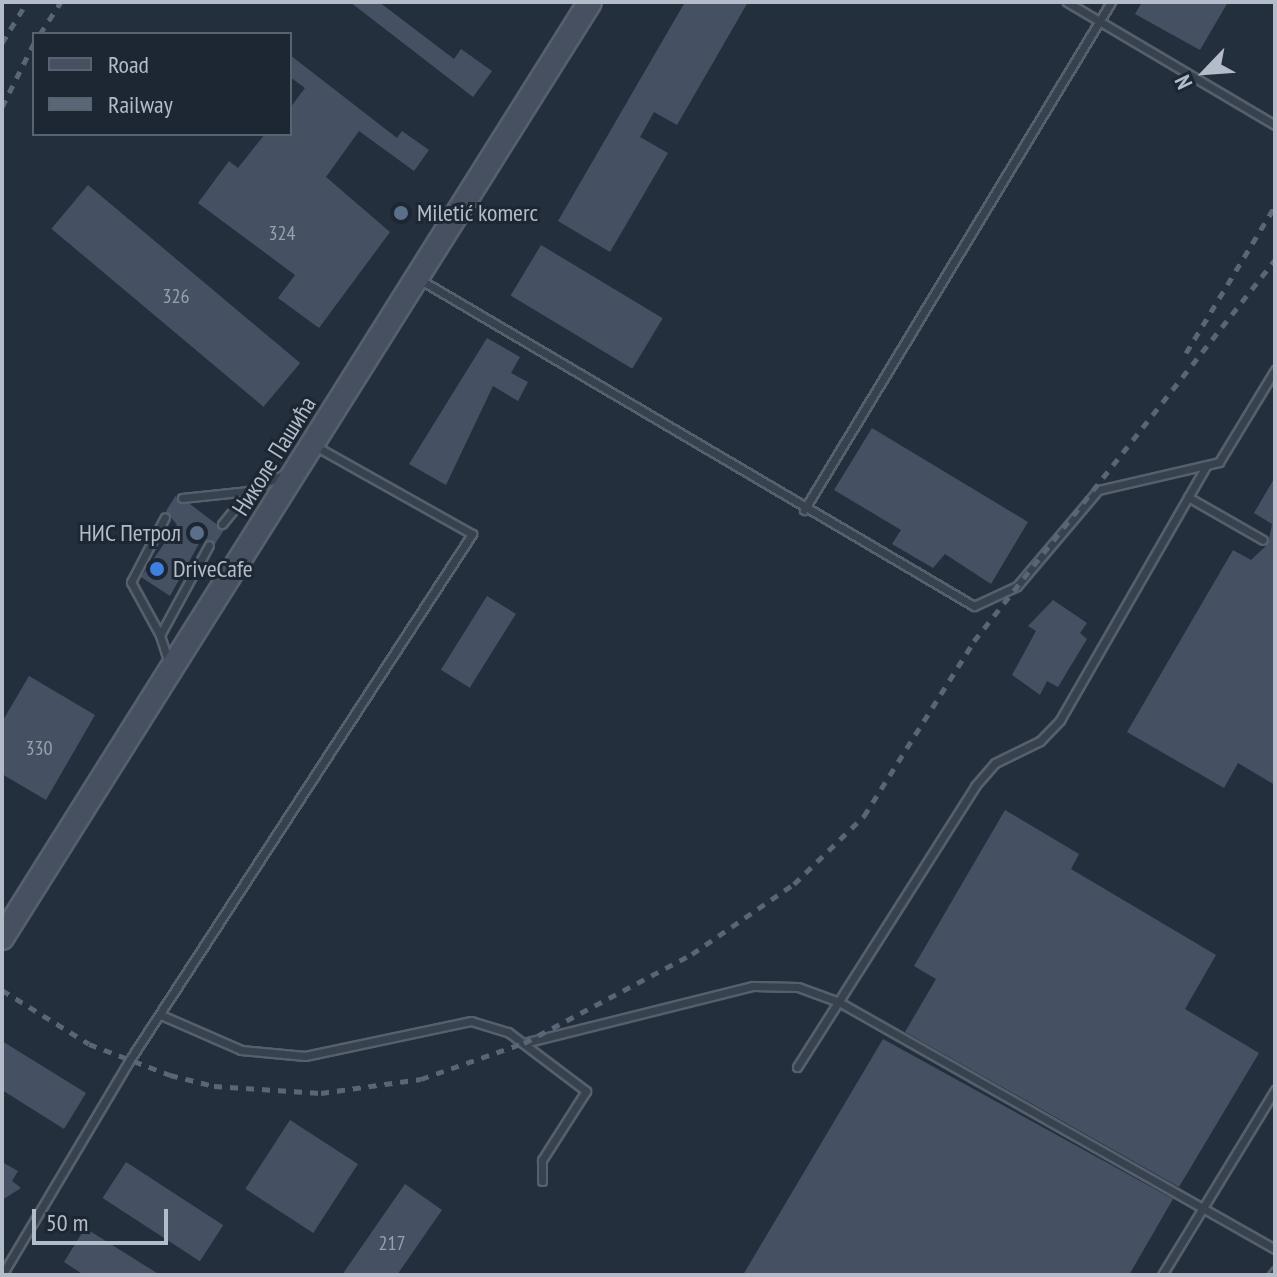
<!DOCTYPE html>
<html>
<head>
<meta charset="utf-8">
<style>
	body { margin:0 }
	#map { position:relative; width:1277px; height:1277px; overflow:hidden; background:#242f3e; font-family:"PT Sans Narrow",sans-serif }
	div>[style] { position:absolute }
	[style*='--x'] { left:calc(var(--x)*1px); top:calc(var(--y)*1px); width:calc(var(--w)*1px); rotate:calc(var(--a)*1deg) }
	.building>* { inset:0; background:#455162; transform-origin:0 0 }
	.roads { filter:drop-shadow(2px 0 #565f6c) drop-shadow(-2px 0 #565f6c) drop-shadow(0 2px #565f6c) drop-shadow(0 -2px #565f6c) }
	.lane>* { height:7px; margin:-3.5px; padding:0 3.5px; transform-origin:3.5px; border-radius:3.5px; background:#38414e }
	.secondary>* { height:22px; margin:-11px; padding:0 11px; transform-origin:11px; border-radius:11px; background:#465061 }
	.rail>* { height:5px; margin-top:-2.5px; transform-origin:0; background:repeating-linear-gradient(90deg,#5a6575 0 8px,transparent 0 16px) }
	.dots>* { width:22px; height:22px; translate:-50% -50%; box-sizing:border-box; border:4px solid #1d2633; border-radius:50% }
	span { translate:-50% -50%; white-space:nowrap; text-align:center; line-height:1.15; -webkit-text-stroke:6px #1d2633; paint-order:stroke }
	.number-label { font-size:20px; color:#98a1af }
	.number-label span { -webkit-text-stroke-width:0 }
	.poi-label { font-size:24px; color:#b4bcc9 }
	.left { translate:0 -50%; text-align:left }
	.right { translate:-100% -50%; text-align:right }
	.street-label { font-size:24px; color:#b4bcc9 }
	.frame { position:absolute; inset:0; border:4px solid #b4bcc9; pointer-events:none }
	.legend { position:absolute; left:32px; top:32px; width:260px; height:104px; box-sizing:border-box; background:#1d2633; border:2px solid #59626f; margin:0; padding:10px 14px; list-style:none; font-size:24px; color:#b4bcc9 }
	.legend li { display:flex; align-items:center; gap:16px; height:40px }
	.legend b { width:40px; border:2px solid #59626f }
	.north { position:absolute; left:1165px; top:32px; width:80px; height:80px; -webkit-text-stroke:6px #1d2633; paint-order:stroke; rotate:245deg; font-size:22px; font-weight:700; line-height:32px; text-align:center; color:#b4bcc9 }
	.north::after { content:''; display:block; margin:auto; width:28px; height:36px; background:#b4bcc9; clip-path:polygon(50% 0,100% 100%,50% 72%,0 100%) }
	.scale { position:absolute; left:32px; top:1209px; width:136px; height:36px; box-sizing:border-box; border:4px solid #b4bcc9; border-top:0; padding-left:10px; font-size:24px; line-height:28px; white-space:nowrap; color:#b4bcc9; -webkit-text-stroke:6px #1d2633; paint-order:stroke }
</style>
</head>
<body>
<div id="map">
	<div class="building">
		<div style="clip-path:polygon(350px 2px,379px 2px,454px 59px,461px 49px,492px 71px,473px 97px)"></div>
		<div style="clip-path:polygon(685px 2px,748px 2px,677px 125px,654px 112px,640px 137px,668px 153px,610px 252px,558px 221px)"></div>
		<div style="clip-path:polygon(1142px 2px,1228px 2px,1200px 50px,1135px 14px)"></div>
		<div style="clip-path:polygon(290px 55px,397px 138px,402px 131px,429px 150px,414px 171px,359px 131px,326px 177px,390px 232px,319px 328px,278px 298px,295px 275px,198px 203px,229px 161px,238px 168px,265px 134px,290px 134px,290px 108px,305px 88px,290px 77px)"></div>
		<div style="left:88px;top:185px;width:277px;height:57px;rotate:40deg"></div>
		<div style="left:541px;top:245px;width:142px;height:59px;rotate:31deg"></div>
		<div style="clip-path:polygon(487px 338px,520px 357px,511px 373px,528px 382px,518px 401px,493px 386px,446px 485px,409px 464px)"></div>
		<div style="clip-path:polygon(872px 428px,1028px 522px,991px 584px,945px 554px,933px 568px,892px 544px,901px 530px,834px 490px)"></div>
		<div style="clip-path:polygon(1275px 477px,1275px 785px,1238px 763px,1224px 788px,1127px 732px,1233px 550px,1251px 560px,1268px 544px,1272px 524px,1254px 513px)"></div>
		<div style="clip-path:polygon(176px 495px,179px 504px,190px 504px,224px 530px,215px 544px,201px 540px,170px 596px,141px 577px,177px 525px,166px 511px)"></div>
		<div style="left:487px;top:596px;width:34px;height:87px;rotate:32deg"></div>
		<div style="clip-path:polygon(1053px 600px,1087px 623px,1080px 633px,1087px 639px,1058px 687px,1047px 681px,1040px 695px,1012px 675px,1036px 631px,1028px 626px)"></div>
		<div style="clip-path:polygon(29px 676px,95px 715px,46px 800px,2px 774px,2px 722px)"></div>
		<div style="clip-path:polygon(1005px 810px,1079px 854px,1071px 869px,1216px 955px,1185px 1009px,1259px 1053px,1179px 1187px,905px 1032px,936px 979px,914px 966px)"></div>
		<div style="clip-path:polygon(883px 1039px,1173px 1199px,1129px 1275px,743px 1275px)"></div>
		<div style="clip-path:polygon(2px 1041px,86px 1093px,64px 1129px,2px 1090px)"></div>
		<div style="left:290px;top:1120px;width:81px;height:82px;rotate:33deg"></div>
		<div style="clip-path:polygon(2px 1162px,18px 1171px,12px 1181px,21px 1188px,2px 1200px)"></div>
		<div style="left:126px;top:1162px;width:116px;height:43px;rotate:33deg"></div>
		<div style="clip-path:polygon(405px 1184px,442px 1210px,397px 1275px,342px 1275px)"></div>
		<div style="clip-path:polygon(85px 1228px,160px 1275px,84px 1275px,64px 1262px)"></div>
	</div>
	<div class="roads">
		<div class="lane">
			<div style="--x:1067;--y:2;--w:242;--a:30.6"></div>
			<div style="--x:419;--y:279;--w:644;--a:30.51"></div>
			<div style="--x:974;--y:606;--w:47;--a:-24.9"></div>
			<div style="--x:1017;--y:586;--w:126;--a:-49.8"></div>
			<div style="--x:1098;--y:490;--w:124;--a:-13"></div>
			<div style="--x:1219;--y:462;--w:108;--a:-58.7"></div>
			<div style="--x:1188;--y:497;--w:86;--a:29.8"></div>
			<div style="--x:182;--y:498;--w:67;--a:-6"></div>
			<div style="--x:804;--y:510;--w:594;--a:-58.85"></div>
			<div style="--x:222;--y:524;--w:43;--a:-50.7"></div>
			<div style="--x:249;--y:491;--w:44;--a:-25.4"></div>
			<div style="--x:160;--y:635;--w:60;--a:-118.7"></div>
			<div style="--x:131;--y:582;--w:73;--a:-62.4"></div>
			<div style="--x:169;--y:663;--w:29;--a:-108"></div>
			<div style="--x:160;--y:635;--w:102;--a:-61.4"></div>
			<div style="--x:161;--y:1015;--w:87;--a:23.6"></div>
			<div style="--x:241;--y:1050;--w:64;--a:5.4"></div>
			<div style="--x:305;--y:1056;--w:170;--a:-11.9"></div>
			<div style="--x:471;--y:1021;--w:39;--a:17"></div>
			<div style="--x:508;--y:1032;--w:98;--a:37.1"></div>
			<div style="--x:586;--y:1091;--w:82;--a:122.5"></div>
			<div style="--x:542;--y:1160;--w:21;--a:90"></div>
			<div style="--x:524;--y:1043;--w:236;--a:-14"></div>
			<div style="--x:753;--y:986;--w:45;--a:1.3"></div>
			<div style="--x:798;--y:987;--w:44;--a:20.1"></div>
			<div style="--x:839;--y:1002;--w:501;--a:29.53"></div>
			<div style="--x:797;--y:1067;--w:333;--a:-57.6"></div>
			<div style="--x:975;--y:786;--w:30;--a:-49"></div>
			<div style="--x:995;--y:763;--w:50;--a:-26.1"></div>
			<div style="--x:1040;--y:741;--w:29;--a:-46"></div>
			<div style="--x:1060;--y:720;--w:293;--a:-60.1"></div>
			<div style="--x:2;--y:1275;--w:249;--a:-59.3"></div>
			<div style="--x:129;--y:1061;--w:629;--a:-56.94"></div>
			<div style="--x:472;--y:534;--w:180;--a:-150.7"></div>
			<div style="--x:1162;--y:1275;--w:217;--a:-58.6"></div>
			<div style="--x:1272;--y:1275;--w:5;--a:-53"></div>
		</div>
		<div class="secondary">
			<div style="--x:2;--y:938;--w:1105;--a:-57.86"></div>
		</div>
	</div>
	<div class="rail">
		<div style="--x:40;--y:34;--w:38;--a:-57"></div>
		<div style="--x:2;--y:43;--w:48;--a:-58.6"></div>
		<div style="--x:2;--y:107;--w:72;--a:-63.4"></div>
		<div style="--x:1186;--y:353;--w:172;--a:-58.8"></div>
		<div style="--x:2;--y:990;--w:102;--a:31.8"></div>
		<div style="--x:89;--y:1044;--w:87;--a:20.9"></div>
		<div style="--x:170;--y:1075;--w:45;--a:14"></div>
		<div style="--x:214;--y:1086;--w:107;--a:3.7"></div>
		<div style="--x:321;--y:1093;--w:101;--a:-8"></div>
		<div style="--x:421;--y:1079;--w:109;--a:-19.3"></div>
		<div style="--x:524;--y:1043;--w:190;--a:-27.9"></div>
		<div style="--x:692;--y:954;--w:124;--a:-34.5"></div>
		<div style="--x:794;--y:884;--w:98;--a:-44.2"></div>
		<div style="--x:864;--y:816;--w:207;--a:-57.8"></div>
		<div style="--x:974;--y:641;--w:486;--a:-51.7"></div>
	</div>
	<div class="dots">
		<div style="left:401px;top:213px;background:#5c6f8a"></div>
		<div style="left:197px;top:533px;background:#5c6f8a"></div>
		<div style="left:157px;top:569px;background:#3f7fe0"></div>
	</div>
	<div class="number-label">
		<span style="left:282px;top:233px">324</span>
		<span style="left:176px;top:296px">326</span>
		<span style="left:39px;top:748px">330</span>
		<span style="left:392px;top:1243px">217</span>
	</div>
	<div class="poi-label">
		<span class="left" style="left:417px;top:213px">Miletić komerc</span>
		<span class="right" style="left:181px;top:533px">НИС Петрол</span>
		<span class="left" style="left:173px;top:569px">DriveCafe</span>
	</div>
	<div class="street-label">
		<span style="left:274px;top:456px;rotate:-58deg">Николе Пашића</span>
	</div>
	<div class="frame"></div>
	<ul class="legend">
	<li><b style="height:10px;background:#465061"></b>Road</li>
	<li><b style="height:10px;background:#5a6575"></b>Railway</li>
	</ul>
	<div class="north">N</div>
	<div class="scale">50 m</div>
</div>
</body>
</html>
